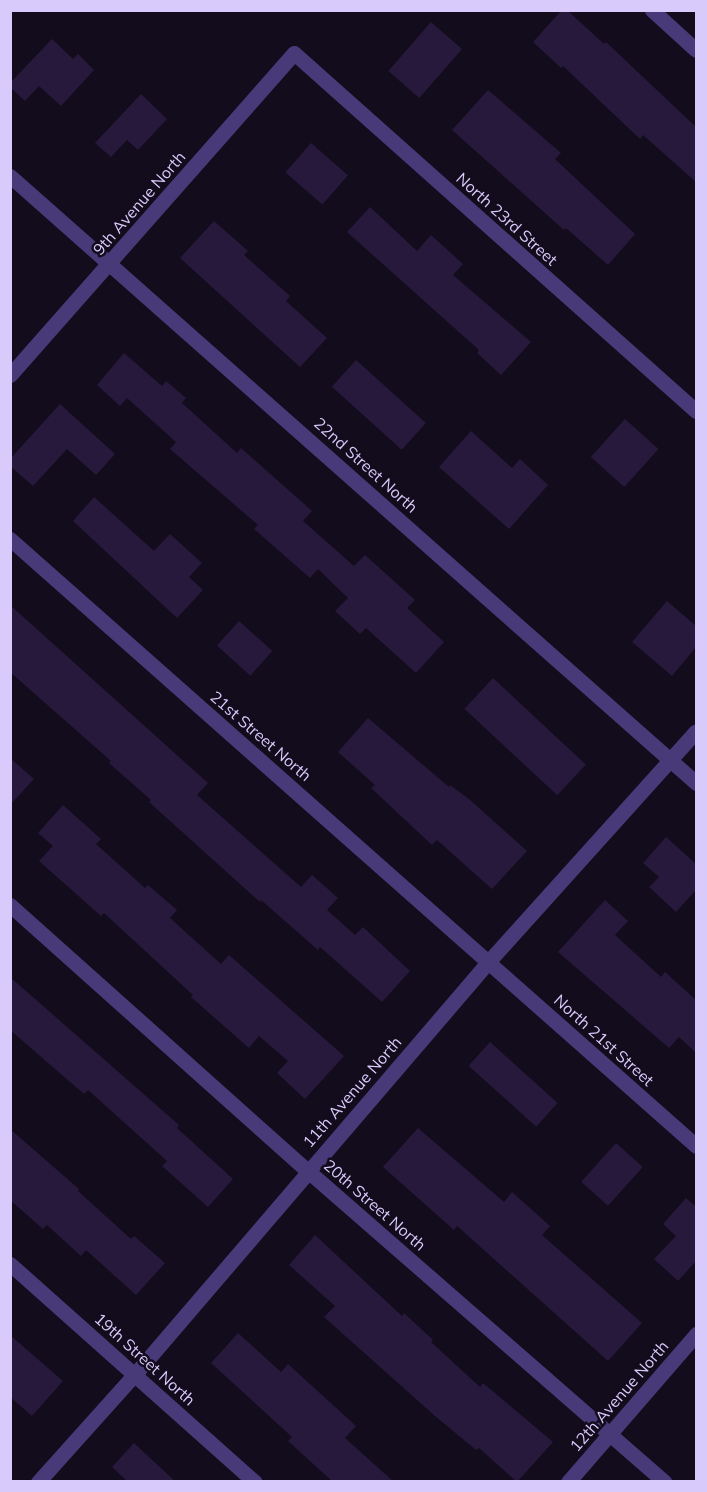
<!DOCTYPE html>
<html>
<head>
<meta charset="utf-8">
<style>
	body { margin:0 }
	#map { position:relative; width:707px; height:1492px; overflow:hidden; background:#120c1c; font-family:Mulish,sans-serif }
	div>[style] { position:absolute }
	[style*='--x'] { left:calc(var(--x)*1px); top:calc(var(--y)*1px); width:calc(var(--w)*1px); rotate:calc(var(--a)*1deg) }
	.building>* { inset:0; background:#27193c; transform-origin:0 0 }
	.minor>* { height:15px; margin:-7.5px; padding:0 7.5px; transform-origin:7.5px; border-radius:7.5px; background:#483a78 }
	span { translate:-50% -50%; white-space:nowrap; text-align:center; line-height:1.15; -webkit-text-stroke:5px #120c1c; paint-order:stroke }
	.street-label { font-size:16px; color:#d9cafc }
	.frame { position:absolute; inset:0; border:12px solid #d9cafc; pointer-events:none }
</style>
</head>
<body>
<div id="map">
	<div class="building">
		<div style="clip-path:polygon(562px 10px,567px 10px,604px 44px,606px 42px,696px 127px,696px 182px,643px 135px,640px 139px,563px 66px,561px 68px,533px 42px)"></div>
		<div style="left:431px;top:22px;width:41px;height:65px;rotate:41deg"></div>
		<div style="clip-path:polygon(52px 39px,73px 59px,78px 54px,94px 70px,61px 106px,39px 86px,25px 101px,10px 87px,10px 83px)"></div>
		<div style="clip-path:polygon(488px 90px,561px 153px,555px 159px,635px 234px,608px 265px,566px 228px,564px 230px,452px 130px)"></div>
		<div style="clip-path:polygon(141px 94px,167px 119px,138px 150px,127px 140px,111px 157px,95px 143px)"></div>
		<div style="left:311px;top:143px;width:49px;height:39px;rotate:41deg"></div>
		<div style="clip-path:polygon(370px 207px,417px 251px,431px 235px,463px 264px,453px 275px,531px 342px,501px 375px,477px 353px,479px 350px,347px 232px)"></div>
		<div style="clip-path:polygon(214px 221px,248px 251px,244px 255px,290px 296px,286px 301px,327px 338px,300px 367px,180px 258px)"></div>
		<div style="clip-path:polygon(124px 353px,162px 386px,166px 381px,186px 398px,182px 403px,237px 453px,241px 448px,312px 511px,303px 521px,354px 566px,365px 555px,415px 600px,407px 608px,444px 642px,416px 673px,366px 628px,360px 634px,335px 611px,348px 598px,318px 569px,310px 578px,254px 529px,258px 525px,170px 449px,176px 442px,127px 398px,120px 406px,97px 385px)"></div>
		<div style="left:356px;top:360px;width:94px;height:36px;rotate:42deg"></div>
		<div style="clip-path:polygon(60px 404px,115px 454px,96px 475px,67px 449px,33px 486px,10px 466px,10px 459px)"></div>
		<div style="left:625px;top:419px;width:45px;height:51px;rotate:42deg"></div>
		<div style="clip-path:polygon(471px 431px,512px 468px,520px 459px,548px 485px,509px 529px,439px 467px)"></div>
		<div style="clip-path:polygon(94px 497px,154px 551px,170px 534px,202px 563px,189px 577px,203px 590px,177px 618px,73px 521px)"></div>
		<div style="clip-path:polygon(667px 601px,696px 626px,696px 647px,672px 676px,632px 642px)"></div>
		<div style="clip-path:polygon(10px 605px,208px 783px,197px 795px,301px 887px,312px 875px,338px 898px,327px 910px,355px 935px,363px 927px,410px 971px,382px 1002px,320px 947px,318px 950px,261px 900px,260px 902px,149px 802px,151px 800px,109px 763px,111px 761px,10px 672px)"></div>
		<div style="left:239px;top:621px;width:45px;height:33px;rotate:42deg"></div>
		<div style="left:493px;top:678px;width:127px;height:42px;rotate:43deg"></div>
		<div style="clip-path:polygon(368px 718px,449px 787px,450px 785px,469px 799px,527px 851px,492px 889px,437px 840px,432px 845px,371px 788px,375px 785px,338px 752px)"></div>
		<div style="clip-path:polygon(10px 758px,34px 779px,10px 805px)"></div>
		<div style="clip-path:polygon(63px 805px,101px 839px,96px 844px,145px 888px,148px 885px,177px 910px,170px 918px,221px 964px,229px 955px,344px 1056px,305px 1099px,277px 1073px,288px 1061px,259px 1036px,249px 1048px,191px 997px,193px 995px,104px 913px,101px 916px,39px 861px,53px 846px,38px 833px)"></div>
		<div style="clip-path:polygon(666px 837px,696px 864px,696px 890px,676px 912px,649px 887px,659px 877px,643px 863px)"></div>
		<div style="clip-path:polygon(605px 900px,628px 921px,615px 935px,661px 977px,665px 972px,696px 1000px,696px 1053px,679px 1037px,669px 1048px,558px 952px)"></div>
		<div style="clip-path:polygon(10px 977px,179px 1125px,177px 1128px,233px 1179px,208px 1207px,162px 1166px,167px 1161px,88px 1090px,84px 1094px,10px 1030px)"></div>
		<div style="left:490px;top:1042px;width:91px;height:32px;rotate:42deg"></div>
		<div style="clip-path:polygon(418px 1128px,504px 1202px,512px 1192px,550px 1226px,542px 1235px,642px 1323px,608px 1361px,457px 1226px,454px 1230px,383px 1167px)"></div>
		<div style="clip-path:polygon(10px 1129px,79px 1189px,78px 1191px,131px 1239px,134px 1236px,165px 1263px,136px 1295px,86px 1250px,81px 1256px,47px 1225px,43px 1229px,10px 1200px)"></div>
		<div style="left:616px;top:1143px;width:36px;height:52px;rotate:42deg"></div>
		<div style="clip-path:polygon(686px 1198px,696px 1207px,696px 1261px,678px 1281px,654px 1259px,676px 1236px,663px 1224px)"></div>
		<div style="clip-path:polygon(315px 1235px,402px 1316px,404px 1313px,433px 1340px,431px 1342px,480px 1387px,483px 1383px,553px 1442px,517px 1482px,479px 1448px,476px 1450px,435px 1416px,324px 1317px,335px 1306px,289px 1265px)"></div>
		<div style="clip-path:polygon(238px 1333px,281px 1372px,288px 1364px,356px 1426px,345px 1438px,394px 1482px,333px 1482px,288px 1441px,292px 1437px,211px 1363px)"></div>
		<div style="clip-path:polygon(10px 1335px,63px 1381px,32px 1416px,10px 1397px)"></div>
		<div style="clip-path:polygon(134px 1443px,176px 1482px,128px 1482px,112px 1467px)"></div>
	</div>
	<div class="minor">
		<div style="--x:652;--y:10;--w:59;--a:42.3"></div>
		<div style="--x:10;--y:176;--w:916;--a:41.5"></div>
		<div style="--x:10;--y:375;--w:429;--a:-48.6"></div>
		<div style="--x:294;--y:53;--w:538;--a:41.69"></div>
		<div style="--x:10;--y:539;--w:916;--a:41.5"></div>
		<div style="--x:10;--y:905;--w:399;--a:41.8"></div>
		<div style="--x:308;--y:1171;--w:473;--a:41.1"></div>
		<div style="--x:10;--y:1264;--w:328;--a:41.7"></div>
		<div style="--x:38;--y:1482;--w:145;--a:-48.1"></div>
		<div style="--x:135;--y:1374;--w:544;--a:-49.4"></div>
		<div style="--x:489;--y:961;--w:309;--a:-48"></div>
		<div style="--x:568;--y:1482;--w:196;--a:-49.1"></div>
	</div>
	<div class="street-label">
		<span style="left:139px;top:203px;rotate:-49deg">9th Avenue North</span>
		<span style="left:507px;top:219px;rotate:42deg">North 23rd Street</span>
		<span style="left:366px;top:465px;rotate:42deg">22nd Street North</span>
		<span style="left:261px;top:736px;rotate:41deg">21st Street North</span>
		<span style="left:604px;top:1040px;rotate:42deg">North 21st Street</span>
		<span style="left:352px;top:1092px;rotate:-49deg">11th Avenue North</span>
		<span style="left:375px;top:1205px;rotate:41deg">20th Street North</span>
		<span style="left:145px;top:1359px;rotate:42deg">19th Street North</span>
		<span style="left:619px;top:1396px;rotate:-49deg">12th Avenue North</span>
	</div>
	<div class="frame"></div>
</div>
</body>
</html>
